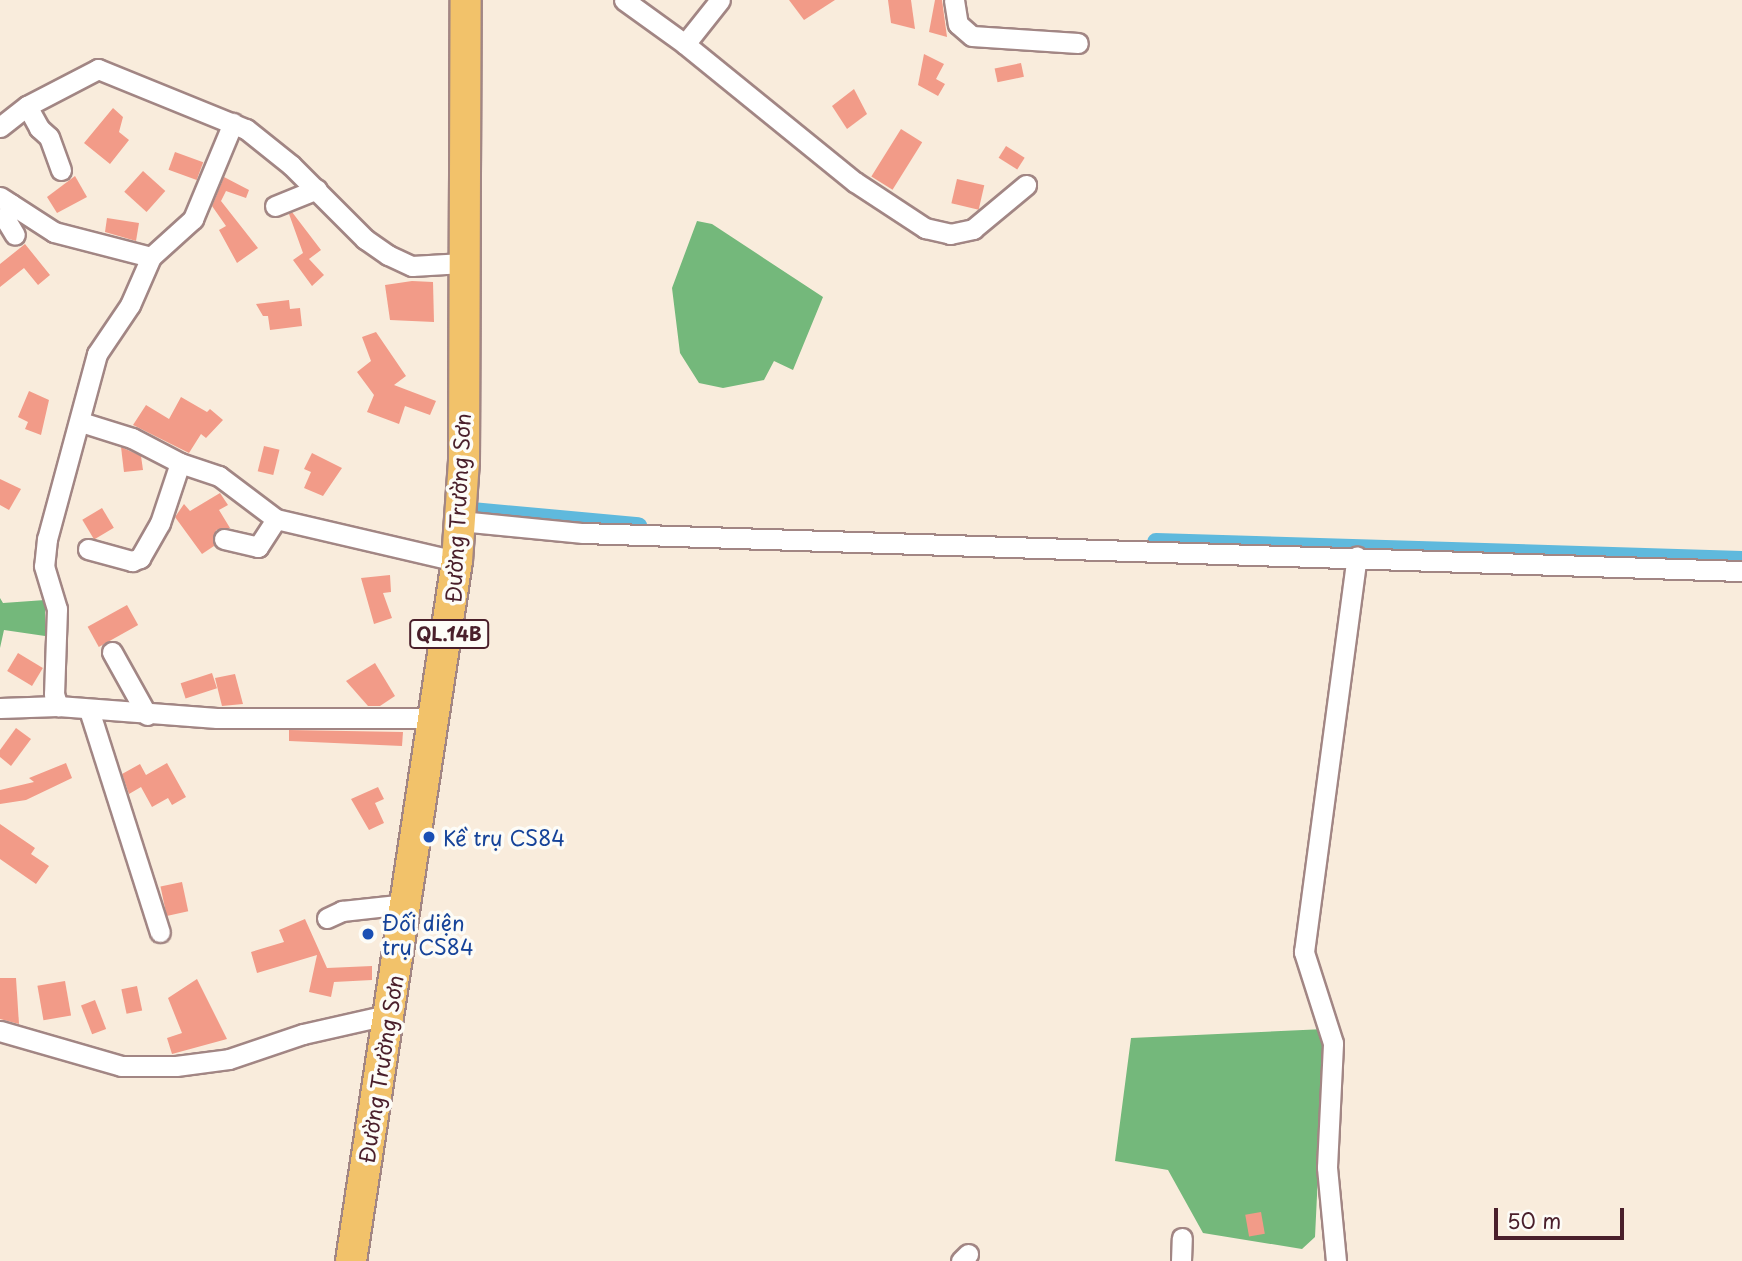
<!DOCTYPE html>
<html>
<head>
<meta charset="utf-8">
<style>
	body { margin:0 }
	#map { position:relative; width:1742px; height:1261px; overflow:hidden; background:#f9ecdc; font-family:"Playpen Sans",sans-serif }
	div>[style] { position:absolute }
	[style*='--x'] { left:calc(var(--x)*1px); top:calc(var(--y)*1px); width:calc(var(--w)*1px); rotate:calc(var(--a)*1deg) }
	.forest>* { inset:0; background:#74b87b }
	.canal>* { height:18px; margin:-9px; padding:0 9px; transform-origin:9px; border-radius:9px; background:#5fb9dd }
	.building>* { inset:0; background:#f29b88; transform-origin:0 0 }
	.roads { filter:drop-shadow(2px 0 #a28684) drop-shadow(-2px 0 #a28684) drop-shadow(0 2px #a28684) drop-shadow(0 -2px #a28684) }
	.minor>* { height:19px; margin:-9.5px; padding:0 9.5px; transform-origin:9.5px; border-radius:9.5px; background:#fff }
	.highway>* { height:30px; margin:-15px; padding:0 15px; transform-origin:15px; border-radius:15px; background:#f2c26a }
	.dots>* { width:19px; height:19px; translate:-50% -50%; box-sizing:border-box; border:4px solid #fdfcf7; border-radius:50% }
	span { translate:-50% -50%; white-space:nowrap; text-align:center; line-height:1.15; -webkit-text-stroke:7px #fdfcf7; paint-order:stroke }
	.shield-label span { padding:2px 5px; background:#fdfcf7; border:2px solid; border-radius:5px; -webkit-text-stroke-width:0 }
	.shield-label { font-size:19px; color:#4a1f2b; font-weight:700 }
	.street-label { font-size:21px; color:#4a1f2b }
	.transit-label { font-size:21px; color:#164399 }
	.left { translate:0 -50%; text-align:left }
	.scale { position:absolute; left:1494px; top:1208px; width:130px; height:32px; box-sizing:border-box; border:4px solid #4a1f2b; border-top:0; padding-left:9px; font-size:21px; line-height:24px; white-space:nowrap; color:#4a1f2b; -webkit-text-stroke:5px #fdfcf7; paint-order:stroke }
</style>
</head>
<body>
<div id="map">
	<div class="forest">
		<div style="clip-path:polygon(697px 221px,712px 224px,823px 297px,793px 370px,774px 361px,764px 380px,723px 388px,699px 383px,680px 353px,672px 288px)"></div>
		<div style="clip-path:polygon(0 598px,3px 603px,45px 600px,45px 636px,4px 630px,0 648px)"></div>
		<div style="clip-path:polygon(1325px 1029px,1315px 1237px,1302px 1249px,1203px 1233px,1168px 1170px,1115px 1161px,1131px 1038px)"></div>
	</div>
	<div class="canal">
		<div style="--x:461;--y:510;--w:178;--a:5.2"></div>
		<div style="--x:1156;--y:542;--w:586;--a:1.76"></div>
	</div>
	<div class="building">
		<div style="clip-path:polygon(789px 0,835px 0,804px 20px)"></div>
		<div style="clip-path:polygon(888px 0,911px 0,915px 29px,891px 23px)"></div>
		<div style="clip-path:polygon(935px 0,942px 0,947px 37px,929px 32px)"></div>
		<div style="clip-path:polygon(924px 54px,944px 64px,936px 79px,945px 84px,938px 96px,918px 85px)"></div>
		<div style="left:1021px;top:63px;width:14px;height:27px;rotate:78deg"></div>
		<div style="clip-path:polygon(854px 89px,867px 114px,847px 129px,832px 106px)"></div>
		<div style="clip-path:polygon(113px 108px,123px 117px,119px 132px,129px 140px,110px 164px,84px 143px)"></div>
		<div style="left:901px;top:129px;width:25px;height:56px;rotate:32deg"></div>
		<div style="left:1006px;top:146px;width:22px;height:14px;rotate:32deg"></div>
		<div style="left:175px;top:152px;width:30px;height:19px;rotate:20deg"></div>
		<div style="left:143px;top:171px;width:30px;height:28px;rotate:42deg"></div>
		<div style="clip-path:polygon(75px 176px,87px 197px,57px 213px,47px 197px)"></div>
		<div style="clip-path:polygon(224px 177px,249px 190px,246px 198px,226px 191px,221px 201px,258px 248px,237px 263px,219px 230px,226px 226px,212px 206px)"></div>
		<div style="left:957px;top:179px;width:28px;height:25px;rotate:13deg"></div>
		<div style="clip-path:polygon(292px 212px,321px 250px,309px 259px,324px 275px,312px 286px,293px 260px,303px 253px,289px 214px)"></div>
		<div style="clip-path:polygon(107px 218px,139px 223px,136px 241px,105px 232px)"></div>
		<div style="clip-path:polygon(25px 244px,50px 275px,38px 285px,24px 268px,0 287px,0 264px)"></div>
		<div style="clip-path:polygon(412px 281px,433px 282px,434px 322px,390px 320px,385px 285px)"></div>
		<div style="clip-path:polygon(289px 300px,290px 309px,300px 308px,302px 326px,270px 330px,268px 316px,263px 316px,256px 304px)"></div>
		<div style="clip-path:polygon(376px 332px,406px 376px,394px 385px,436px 401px,430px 415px,405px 406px,399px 424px,367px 412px,374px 395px,357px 372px,371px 361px,362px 337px)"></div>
		<div style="clip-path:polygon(29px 391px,49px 400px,41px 435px,25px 429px,28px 422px,18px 417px)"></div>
		<div style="clip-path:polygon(181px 397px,207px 412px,210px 409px,223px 420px,206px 438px,201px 434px,189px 453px,133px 425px,146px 405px,169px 419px)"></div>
		<div style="left:264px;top:446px;width:16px;height:26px;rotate:14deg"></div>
		<div style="clip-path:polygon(121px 447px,141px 456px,143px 470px,124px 472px)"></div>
		<div style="clip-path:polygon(312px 453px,342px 468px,323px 496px,304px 488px,311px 472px,304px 469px)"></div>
		<div style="clip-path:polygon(0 479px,21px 489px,9px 510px,0 505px)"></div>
		<div style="clip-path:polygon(220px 493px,228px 505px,219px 510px,230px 528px,216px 530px,214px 546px,202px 554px,175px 517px,184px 504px,190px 511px)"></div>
		<div style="left:102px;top:508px;width:23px;height:23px;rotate:59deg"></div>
		<div style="clip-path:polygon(390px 575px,391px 592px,383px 593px,392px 618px,374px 624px,361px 578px)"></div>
		<div style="left:127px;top:605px;width:23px;height:45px;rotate:61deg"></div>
		<div style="left:18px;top:653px;width:29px;height:21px;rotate:31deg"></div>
		<div style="clip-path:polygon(375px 663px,395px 696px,380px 706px,368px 706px,346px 681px)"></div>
		<div style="left:212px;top:673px;width:16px;height:33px;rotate:72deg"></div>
		<div style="clip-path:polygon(235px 674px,243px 704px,222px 706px,215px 678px)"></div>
		<div style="clip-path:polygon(16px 728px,31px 739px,11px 766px,0 757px,0 750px)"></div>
		<div style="clip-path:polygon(289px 730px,403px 732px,402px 746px,289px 741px)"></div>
		<div style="clip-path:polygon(66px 763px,72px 778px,26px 800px,0 804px,0 790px,34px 782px,29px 778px)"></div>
		<div style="clip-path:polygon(167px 763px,186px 797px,172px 805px,168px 798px,152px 807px,141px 787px,129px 794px,122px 774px,140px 764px,146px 775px)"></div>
		<div style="clip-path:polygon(378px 787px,384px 799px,375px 803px,384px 823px,369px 830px,351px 799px)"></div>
		<div style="clip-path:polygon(0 824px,35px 848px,31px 854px,49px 866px,36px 884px,0 859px)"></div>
		<div style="left:182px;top:882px;width:30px;height:22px;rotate:78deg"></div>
		<div style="clip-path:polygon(305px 919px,327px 968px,372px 966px,372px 980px,334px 982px,331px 997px,309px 992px,317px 955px,257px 973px,251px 952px,284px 942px,279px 930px)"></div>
		<div style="clip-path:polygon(0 978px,16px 978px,19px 1024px,0 1019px)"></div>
		<div style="clip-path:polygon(197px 979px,227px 1039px,172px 1054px,167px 1038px,182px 1033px,168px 998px)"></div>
		<div style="left:65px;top:981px;width:35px;height:28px;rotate:80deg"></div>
		<div style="left:137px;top:986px;width:25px;height:16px;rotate:78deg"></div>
		<div style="left:95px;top:1000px;width:31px;height:15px;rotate:69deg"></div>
		<div style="left:1261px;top:1212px;width:22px;height:16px;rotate:80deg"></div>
	</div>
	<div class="roads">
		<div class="minor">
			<div style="--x:624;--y:0;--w:75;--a:35.8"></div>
			<div style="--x:685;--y:44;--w:56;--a:-51.5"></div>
			<div style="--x:954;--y:0;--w:24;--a:81"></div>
			<div style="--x:958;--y:24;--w:18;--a:41"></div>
			<div style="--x:972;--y:36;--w:106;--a:3.8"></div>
			<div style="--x:685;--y:44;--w:219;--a:39.1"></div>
			<div style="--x:855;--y:182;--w:84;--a:33.3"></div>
			<div style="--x:925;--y:228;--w:26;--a:13"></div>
			<div style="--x:950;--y:234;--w:24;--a:-12"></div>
			<div style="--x:973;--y:229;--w:69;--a:-39.7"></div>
			<div style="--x:27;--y:106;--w:25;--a:61"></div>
			<div style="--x:39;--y:128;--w:13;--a:42"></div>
			<div style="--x:49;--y:137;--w:35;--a:70"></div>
			<div style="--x:0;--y:127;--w:34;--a:-38"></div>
			<div style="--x:27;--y:106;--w:80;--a:-27.5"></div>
			<div style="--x:98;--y:69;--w:160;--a:22.1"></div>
			<div style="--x:246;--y:129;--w:58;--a:38.7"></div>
			<div style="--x:291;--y:165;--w:105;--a:45"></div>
			<div style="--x:365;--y:239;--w:28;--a:35"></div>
			<div style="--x:388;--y:255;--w:26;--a:25"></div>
			<div style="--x:412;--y:266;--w:51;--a:-3.4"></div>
			<div style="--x:0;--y:197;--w:64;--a:32.9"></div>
			<div style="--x:54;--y:232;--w:100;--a:14.5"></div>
			<div style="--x:151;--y:257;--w:52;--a:113.6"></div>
			<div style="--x:130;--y:305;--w:59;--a:124"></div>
			<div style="--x:97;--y:354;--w:192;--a:105.1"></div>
			<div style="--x:47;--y:539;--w:27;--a:96"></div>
			<div style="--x:44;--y:566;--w:45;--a:73.2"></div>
			<div style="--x:57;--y:609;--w:85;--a:92"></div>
			<div style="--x:54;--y:694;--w:13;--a:72"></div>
			<div style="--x:58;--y:706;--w:159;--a:4.3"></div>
			<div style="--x:217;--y:718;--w:219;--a:0"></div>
			<div style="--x:11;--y:204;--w:17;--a:107"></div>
			<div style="--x:6;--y:220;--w:17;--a:59"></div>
			<div style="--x:275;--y:206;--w:45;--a:-22"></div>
			<div style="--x:151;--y:257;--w:57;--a:-42.1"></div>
			<div style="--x:193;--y:219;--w:104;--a:-67.4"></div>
			<div style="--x:81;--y:422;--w:53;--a:17.4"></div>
			<div style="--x:132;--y:438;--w:54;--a:27.5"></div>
			<div style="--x:180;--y:463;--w:41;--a:18.4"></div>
			<div style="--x:219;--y:476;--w:71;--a:37"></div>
			<div style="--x:276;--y:519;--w:186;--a:13.1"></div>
			<div style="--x:460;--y:521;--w:124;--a:5.6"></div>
			<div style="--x:583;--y:533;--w:1160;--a:1.88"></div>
			<div style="--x:224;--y:539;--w:35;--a:13"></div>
			<div style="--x:258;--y:547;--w:33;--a:-57"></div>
			<div style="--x:88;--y:549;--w:46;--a:15.3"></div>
			<div style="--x:132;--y:561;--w:9;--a:-21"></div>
			<div style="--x:140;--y:558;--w:40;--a:-60.3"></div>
			<div style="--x:160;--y:523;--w:63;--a:-71.6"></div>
			<div style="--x:112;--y:652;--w:72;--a:60.9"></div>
			<div style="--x:0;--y:708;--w:58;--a:-2"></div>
			<div style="--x:89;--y:710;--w:233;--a:72.3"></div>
			<div style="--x:327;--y:918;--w:17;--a:-25"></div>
			<div style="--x:342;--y:911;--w:63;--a:-6.3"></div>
			<div style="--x:0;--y:1031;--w:126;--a:16.1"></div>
			<div style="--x:121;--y:1066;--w:55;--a:0"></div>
			<div style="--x:176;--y:1066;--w:53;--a:-7.5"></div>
			<div style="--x:229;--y:1059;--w:78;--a:-18.7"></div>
			<div style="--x:303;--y:1034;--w:86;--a:-12.7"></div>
			<div style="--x:961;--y:1261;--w:10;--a:-45"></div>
			<div style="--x:1181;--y:1261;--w:23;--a:-88"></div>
			<div style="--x:1336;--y:1261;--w:94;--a:-95.5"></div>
			<div style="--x:1327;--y:1167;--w:124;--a:-87.2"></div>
			<div style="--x:1333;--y:1043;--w:96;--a:-107.7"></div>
			<div style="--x:1304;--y:952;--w:399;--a:-82.4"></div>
		</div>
		<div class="highway">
			<div style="--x:351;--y:1261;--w:708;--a:-81.39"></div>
			<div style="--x:457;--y:561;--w:100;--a:-86"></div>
			<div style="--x:464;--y:461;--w:461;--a:-89.8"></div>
		</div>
	</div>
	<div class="dots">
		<div style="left:429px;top:837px;background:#1a4fb4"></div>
		<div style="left:368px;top:934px;background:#1a4fb4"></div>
	</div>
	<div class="shield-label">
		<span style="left:449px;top:634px">QL.14B</span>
	</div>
	<div class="street-label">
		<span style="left:457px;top:508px;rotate:-87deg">Đường Trường Sơn</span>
		<span style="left:380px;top:1069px;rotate:-81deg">Đường Trường Sơn</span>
	</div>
	<div class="transit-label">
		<span class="left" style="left:443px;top:837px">Kề trụ CS84</span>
		<span class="left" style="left:382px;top:934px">Đối diện<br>trụ CS84</span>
	</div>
	<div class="scale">50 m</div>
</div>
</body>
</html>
